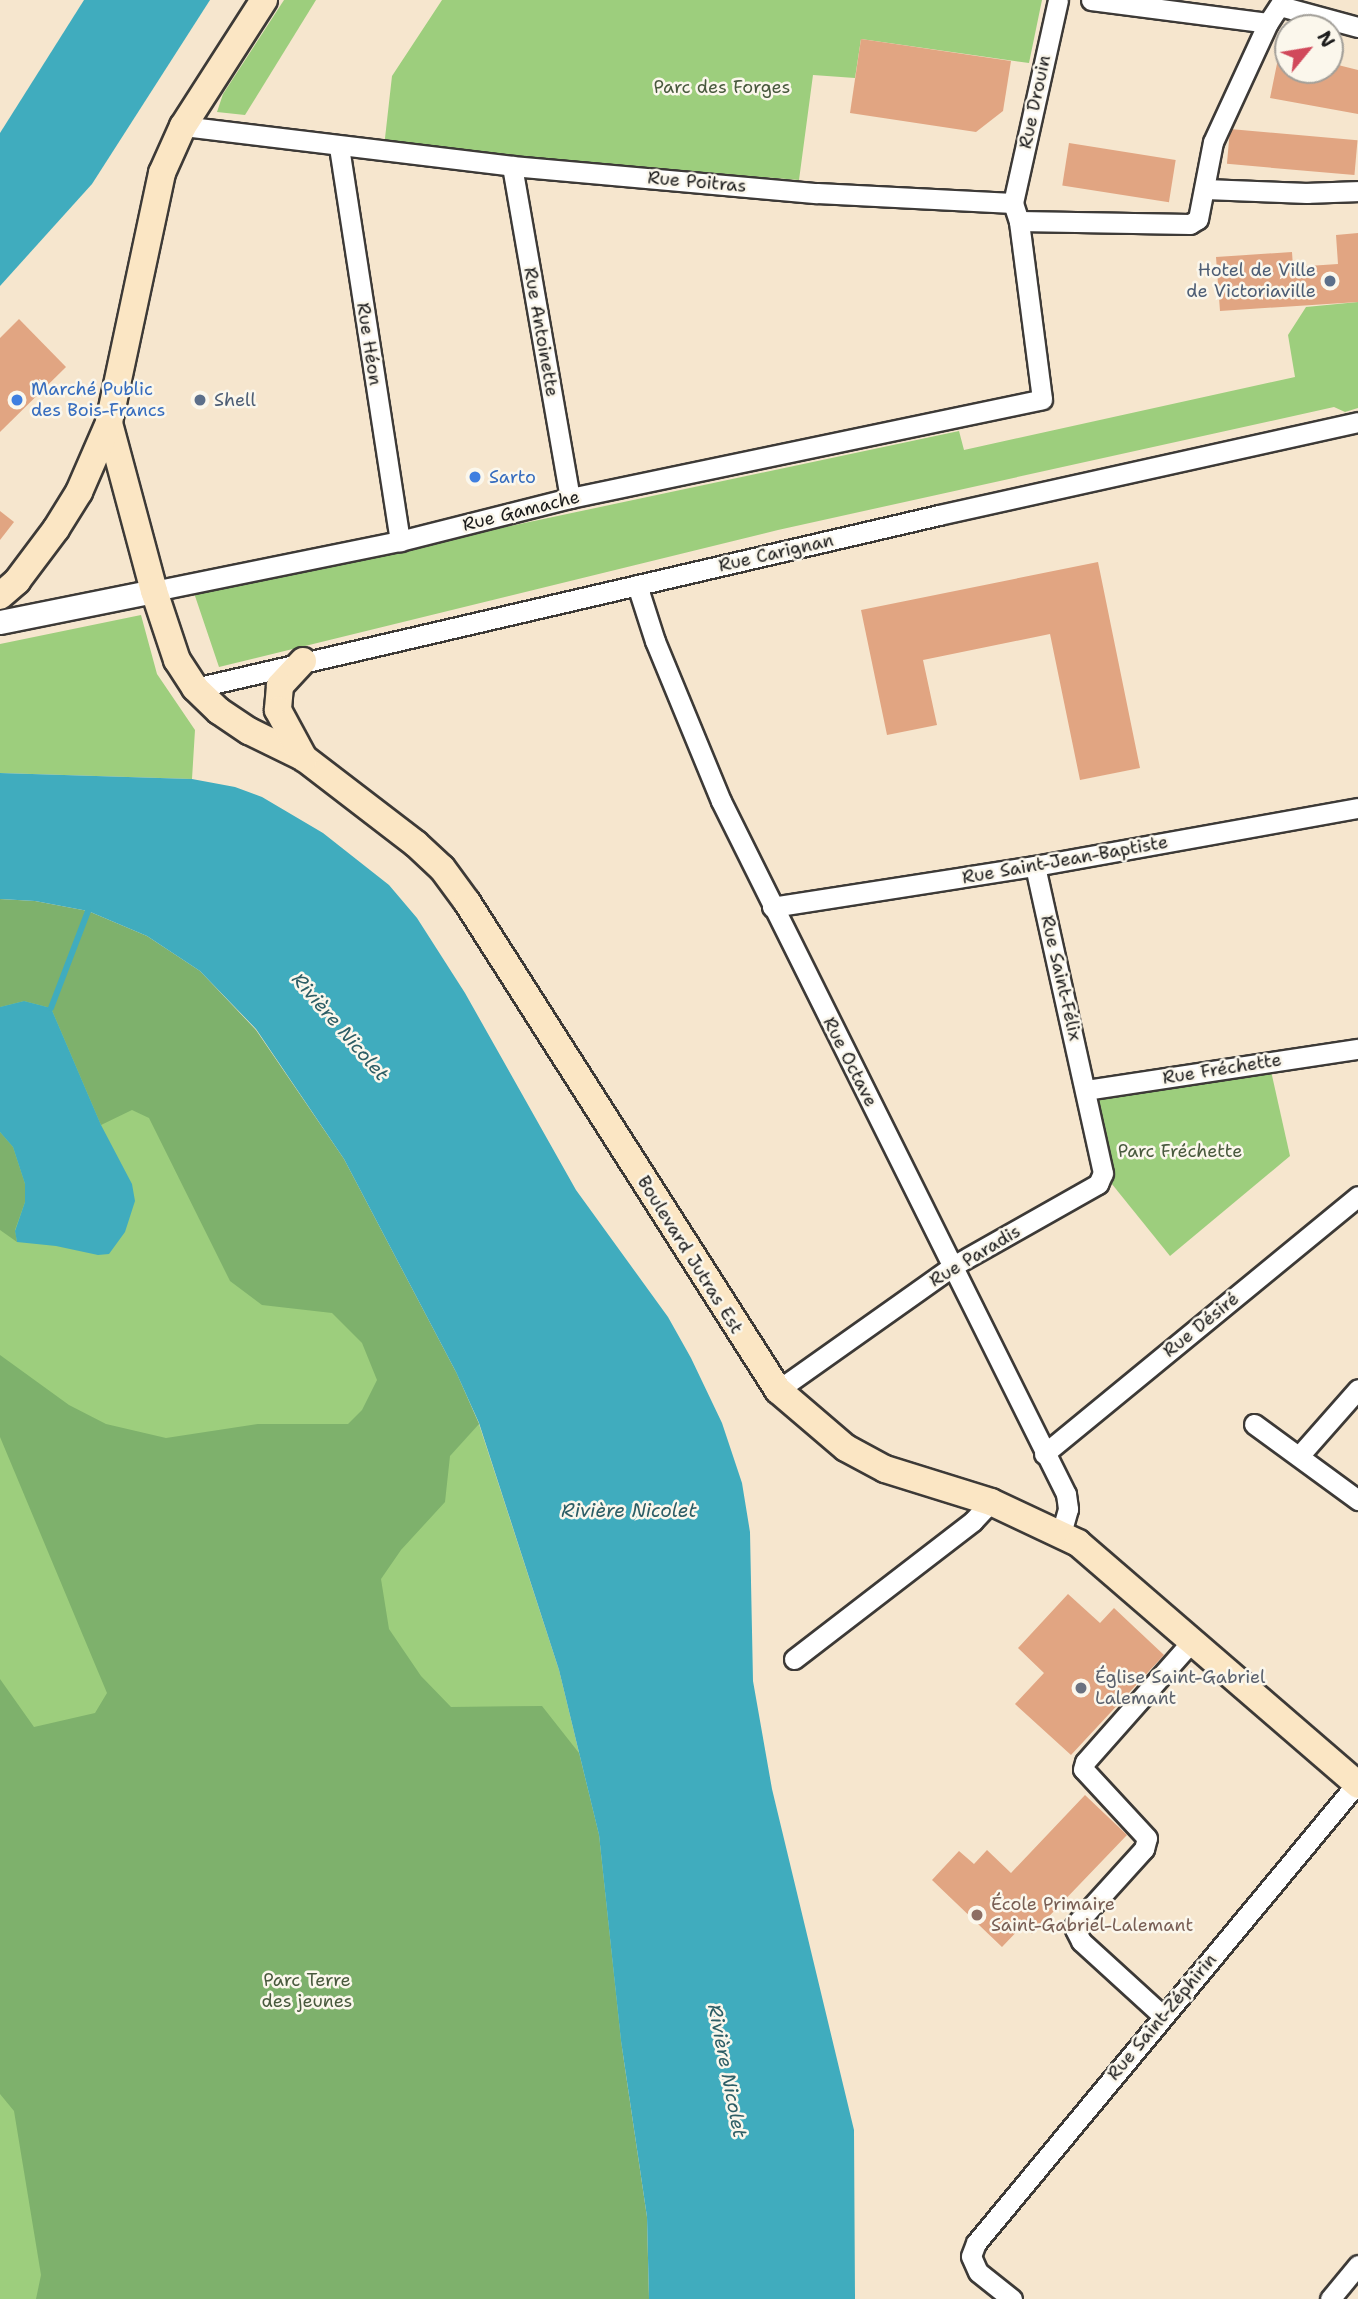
<!DOCTYPE html>
<html>
<head>
<meta charset="utf-8">
<style>
	body { margin:0 }
	#map { position:relative; width:1358px; height:2299px; overflow:hidden; background:#f6e6ce; font-family:"Shantell Sans",sans-serif }
	div>[style] { position:absolute }
	[style*='--x'] { left:calc(var(--x)*1px); top:calc(var(--y)*1px); width:calc(var(--w)*1px); rotate:calc(var(--a)*1deg) }
	.green>* { inset:0; background:#9dce7d }
	.forest>* { inset:0; background:#7eb16c }
	.water>* { inset:0; background:#40acbe }
	.stream>* { height:6px; margin:-3px; padding:0 3px; transform-origin:3px; border-radius:3px; background:#40acbe }
	.building>* { inset:0; background:#e1a582; transform-origin:0 0 }
	.roads { filter:drop-shadow(2px 0 #3d3a37) drop-shadow(-2px 0 #3d3a37) drop-shadow(0 2px #3d3a37) drop-shadow(0 -2px #3d3a37) }
	.minor>* { height:19px; margin:-9.5px; padding:0 9.5px; transform-origin:9.5px; border-radius:9.5px; background:#fff }
	.tertiary>* { height:23px; margin:-11.5px; padding:0 11.5px; transform-origin:11.5px; border-radius:11.5px; background:#fff }
	.secondary>* { height:26px; margin:-13px; padding:0 13px; transform-origin:13px; border-radius:13px; background:#fbe6c4 }
	.dots>* { width:19px; height:19px; translate:-50% -50%; box-sizing:border-box; border:4px solid #fbf7ec; border-radius:50% }
	span { translate:-50% -50%; white-space:nowrap; text-align:center; line-height:1.15; -webkit-text-stroke:5px #fbf7ec; paint-order:stroke }
	.park-label { font-size:18px; color:#495a3e }
	.street-label { font-size:18px; color:#1c1c1c }
	.service-label { font-size:18px; color:#4e5e75 }
	.right { translate:-100% -50%; text-align:right }
	.left { translate:0 -50%; text-align:left }
	.shop-label { font-size:18px; color:#366cbe }
	.worship-label { font-size:18px; color:#5b616d }
	.education-label { font-size:18px; color:#785e54 }
	.water-label { font-size:19px; color:#2c5d65; font-style:italic }
	.north { position:absolute; left:1274px; top:14px; width:70px; height:70px; box-sizing:border-box; background:#fbf7ec; border:2px solid #a29f99; border-radius:50%; rotate:60deg; font-size:19px; font-weight:700; line-height:28px; text-align:center; color:#1c1c1c }
	.north::after { content:''; display:block; margin:auto; width:24px; height:32px; background:#d1495b; clip-path:polygon(50% 0,100% 100%,50% 72%,0 100%) }
</style>
</head>
<body>
<div id="map">
	<div class="green">
		<div style="clip-path:polygon(284px 0,316px 0,245px 115px,217px 112px,223px 94px)"></div>
		<div style="clip-path:polygon(442px 0,1042px 0,1029px 63px,861px 39px,855px 78px,813px 75px,799px 180px,384px 147px,392px 76px)"></div>
		<div style="clip-path:polygon(1358px 302px,1358px 408px,1345px 412px,1334px 407px,778px 530px,219px 667px,194px 593px,959px 431px,964px 450px,1295px 377px,1288px 335px,1306px 307px)"></div>
		<div style="clip-path:polygon(141px 615px,157px 674px,195px 730px,192px 779px,0 773px,0 644px)"></div>
		<div style="clip-path:polygon(0 899px,456px 1372px,479px 1424px,559px 1670px,599px 1835px,649px 2299px,0 2299px)"></div>
		<div style="clip-path:polygon(1269px 1062px,1290px 1156px,1170px 1256px,1103px 1173px,1086px 1090px)"></div>
	</div>
	<div class="forest">
		<div style="clip-path:polygon(0 899px,35px 901px,88px 911px,147px 936px,200px 971px,256px 1030px,344px 1159px,456px 1372px,479px 1424px,450px 1456px,445px 1502px,401px 1550px,381px 1579px,389px 1629px,421px 1676px,451px 1707px,542px 1706px,579px 1753px,599px 1835px,621px 2041px,647px 2217px,649px 2299px,36px 2299px,41px 2275px,14px 2111px,0 2094px,0 1679px,34px 1727px,95px 1713px,107px 1693px,0 1437px,0 1355px,69px 1405px,106px 1424px,166px 1438px,258px 1424px,348px 1424px,362px 1410px,377px 1380px,362px 1343px,332px 1313px,262px 1305px,230px 1281px,149px 1118px,132px 1110px,101px 1125px,51px 1008px,24px 1001px,0 1007px)"></div>
		<div style="clip-path:polygon(0 1132px,13px 1147px,25px 1184px,25px 1202px,15px 1230px,17px 1242px,0 1230px)"></div>
	</div>
	<div class="water">
		<div style="clip-path:polygon(84px 0,210px 0,92px 184px,0 286px,0 133px)"></div>
		<div style="clip-path:polygon(0 773px,192px 779px,235px 787px,262px 797px,323px 833px,389px 885px,417px 918px,465px 993px,576px 1190px,668px 1317px,691px 1358px,722px 1423px,742px 1483px,750px 1532px,753px 1681px,772px 1789px,854px 2130px,855px 2299px,649px 2299px,647px 2217px,621px 2041px,599px 1835px,559px 1670px,479px 1423px,456px 1372px,344px 1159px,256px 1029px,200px 971px,147px 936px,88px 911px,35px 901px,0 899px)"></div>
		<div style="clip-path:polygon(24px 1001px,51px 1008px,101px 1125px,132px 1184px,135px 1201px,125px 1232px,109px 1254px,98px 1255px,56px 1246px,17px 1242px,15px 1231px,25px 1202px,25px 1184px,13px 1147px,0 1132px,0 1007px)"></div>
	</div>
	<div class="stream">
		<div style="--x:51;--y:1008;--w:104;--a:-69.1"></div>
	</div>
	<div class="building">
		<div style="clip-path:polygon(861px 39px,1011px 61px,1003px 111px,976px 132px,850px 113px)"></div>
		<div style="clip-path:polygon(1280px 49px,1288px 52px,1288px 70px,1330px 70px,1330px 63px,1358px 70px,1358px 114px,1270px 98px)"></div>
		<div style="left:1230px;top:129px;width:128px;height:35px;rotate:5deg"></div>
		<div style="left:1069px;top:143px;width:108px;height:43px;rotate:9deg"></div>
		<div style="clip-path:polygon(1358px 233px,1358px 302px,1220px 311px,1216px 257px,1292px 252px,1293px 267px,1338px 264px,1336px 235px)"></div>
		<div style="clip-path:polygon(19px 319px,66px 367px,0 432px,0 338px)"></div>
		<div style="clip-path:polygon(0 511px,14px 522px,0 540px)"></div>
		<div style="clip-path:polygon(1098px 562px,1140px 768px,1080px 780px,1050px 634px,923px 660px,937px 725px,887px 735px,861px 610px)"></div>
		<div style="clip-path:polygon(1068px 1594px,1100px 1623px,1114px 1608px,1164px 1655px,1071px 1755px,1015px 1704px,1044px 1673px,1018px 1648px)"></div>
		<div style="clip-path:polygon(1085px 1795px,1127px 1835px,1032px 1934px,1023px 1925px,1002px 1947px,932px 1880px,959px 1851px,974px 1864px,987px 1850px,1011px 1873px)"></div>
	</div>
	<div class="roads">
		<div class="minor">
			<div style="--x:1091;--y:0;--w:178;--a:7.4"></div>
			<div style="--x:1280;--y:6;--w:81;--a:15.1"></div>
			<div style="--x:183;--y:126;--w:331;--a:6.9"></div>
			<div style="--x:512;--y:166;--w:306;--a:5.1"></div>
			<div style="--x:817;--y:193;--w:196;--a:2.9"></div>
			<div style="--x:1013;--y:203;--w:19;--a:72"></div>
			<div style="--x:1019;--y:221;--w:171;--a:1"></div>
			<div style="--x:1190;--y:224;--w:9;--a:-32"></div>
			<div style="--x:1198;--y:219;--w:78;--a:-79"></div>
			<div style="--x:1213;--y:142;--w:131;--a:-65.2"></div>
			<div style="--x:1268;--y:23;--w:27;--a:-57"></div>
			<div style="--x:339;--y:147;--w:399;--a:81.2"></div>
			<div style="--x:512;--y:166;--w:337;--a:80.1"></div>
			<div style="--x:1205;--y:189;--w:102;--a:2.2"></div>
			<div style="--x:1307;--y:193;--w:51;--a:-2.2"></div>
			<div style="--x:1013;--y:203;--w:208;--a:-77.5"></div>
			<div style="--x:637;--y:585;--w:59;--a:72.2"></div>
			<div style="--x:655;--y:641;--w:173;--a:67.6"></div>
			<div style="--x:721;--y:801;--w:774;--a:63.53"></div>
			<div style="--x:1066;--y:1494;--w:15;--a:82"></div>
			<div style="--x:1068;--y:1509;--w:25;--a:106"></div>
			<div style="--x:154;--y:591;--w:251;--a:-11.5"></div>
			<div style="--x:400;--y:541;--w:175;--a:-14.2"></div>
			<div style="--x:570;--y:498;--w:482;--a:-11.8"></div>
			<div style="--x:1042;--y:399;--w:179;--a:-97.4"></div>
			<div style="--x:195;--y:688;--w:764;--a:-13.09"></div>
			<div style="--x:939;--y:515;--w:429;--a:-12.5"></div>
			<div style="--x:772;--y:907;--w:266;--a:-8.9"></div>
			<div style="--x:1035;--y:866;--w:328;--a:-10.2"></div>
			<div style="--x:1086;--y:1090;--w:275;--a:-8.6"></div>
			<div style="--x:778;--y:1390;--w:214;--a:-35.3"></div>
			<div style="--x:953;--y:1266;--w:167;--a:-29.5"></div>
			<div style="--x:1098;--y:1184;--w:12;--a:-66"></div>
			<div style="--x:1103;--y:1173;--w:314;--a:-102.5"></div>
			<div style="--x:1254;--y:1424;--w:129;--a:36.2"></div>
			<div style="--x:1044;--y:1454;--w:406;--a:-39.4"></div>
			<div style="--x:1299;--y:1456;--w:89;--a:-48.6"></div>
			<div style="--x:794;--y:1659;--w:226;--a:-37.6"></div>
			<div style="--x:973;--y:1521;--w:26;--a:-47"></div>
			<div style="--x:1163;--y:2016;--w:111;--a:-137.6"></div>
			<div style="--x:1081;--y:1941;--w:13;--a:-117"></div>
			<div style="--x:1075;--y:1929;--w:4;--a:-90"></div>
			<div style="--x:1075;--y:1925;--w:103;--a:-47.8"></div>
			<div style="--x:1144;--y:1849;--w:11;--a:-75"></div>
			<div style="--x:1147;--y:1838;--w:94;--a:-132.8"></div>
			<div style="--x:1083;--y:1769;--w:7;--a:-74"></div>
			<div style="--x:1085;--y:1762;--w:163;--a:-48.5"></div>
			<div style="--x:1012;--y:2299;--w:43;--a:-141.5"></div>
			<div style="--x:978;--y:2272;--w:17;--a:-114"></div>
			<div style="--x:971;--y:2256;--w:14;--a:-69"></div>
			<div style="--x:976;--y:2243;--w:599;--a:-50.35"></div>
			<div style="--x:1330;--y:2299;--w:44;--a:-50.5"></div>
		</div>
		<div class="tertiary">
			<div style="--x:0;--y:622;--w:157;--a:-11.4"></div>
		</div>
		<div class="secondary">
			<div style="--x:264;--y:0;--w:150;--a:122.7"></div>
			<div style="--x:183;--y:126;--w:51;--a:114.1"></div>
			<div style="--x:162;--y:173;--w:256;--a:102"></div>
			<div style="--x:109;--y:423;--w:174;--a:75"></div>
			<div style="--x:154;--y:591;--w:73;--a:71.6"></div>
			<div style="--x:177;--y:660;--w:33;--a:57"></div>
			<div style="--x:195;--y:688;--w:33;--a:44"></div>
			<div style="--x:219;--y:711;--w:36;--a:34"></div>
			<div style="--x:249;--y:731;--w:61;--a:26.1"></div>
			<div style="--x:304;--y:758;--w:141;--a:37.5"></div>
			<div style="--x:416;--y:844;--w:35;--a:43"></div>
			<div style="--x:442;--y:868;--w:42;--a:53.7"></div>
			<div style="--x:467;--y:902;--w:579;--a:57.49"></div>
			<div style="--x:778;--y:1390;--w:89;--a:40.5"></div>
			<div style="--x:846;--y:1448;--w:44;--a:28.3"></div>
			<div style="--x:885;--y:1469;--w:111;--a:17.3"></div>
			<div style="--x:991;--y:1502;--w:96;--a:25.2"></div>
			<div style="--x:1078;--y:1543;--w:370;--a:40.8"></div>
			<div style="--x:0;--y:596;--w:23;--a:-41"></div>
			<div style="--x:17;--y:581;--w:65;--a:-53.1"></div>
			<div style="--x:56;--y:529;--w:44;--a:-58.1"></div>
			<div style="--x:79;--y:492;--w:75;--a:-66.5"></div>
			<div style="--x:303;--y:661;--w:34;--a:133"></div>
			<div style="--x:280;--y:686;--w:24;--a:95"></div>
			<div style="--x:278;--y:710;--w:55;--a:61.6"></div>
		</div>
	</div>
	<div class="dots">
		<div style="left:1330px;top:281px;background:#5c6f8a"></div>
		<div style="left:17px;top:400px;background:#3f7fe0"></div>
		<div style="left:200px;top:400px;background:#5c6f8a"></div>
		<div style="left:475px;top:477px;background:#3f7fe0"></div>
		<div style="left:1081px;top:1688px;background:#6b7280"></div>
		<div style="left:977px;top:1915px;background:#8d6e63"></div>
	</div>
	<div class="park-label">
		<span style="left:722px;top:87px">Parc des Forges</span>
		<span style="left:1180px;top:1151px">Parc Fréchette</span>
		<span style="left:307px;top:1991px">Parc Terre<br>des jeunes</span>
	</div>
	<div class="street-label">
		<span style="left:1035px;top:102px;rotate:-78deg">Rue Drouin</span>
		<span style="left:697px;top:182px;rotate:5deg">Rue Poitras</span>
		<span style="left:541px;top:332px;rotate:80deg">Rue Antoinette</span>
		<span style="left:369px;top:344px;rotate:81deg">Rue Héon</span>
		<span style="left:521px;top:511px;rotate:-14deg">Rue Gamache</span>
		<span style="left:776px;top:553px;rotate:-13deg">Rue Carignan</span>
		<span style="left:1065px;top:860px;rotate:-10deg">Rue Saint-Jean-Baptiste</span>
		<span style="left:1061px;top:978px;rotate:77deg">Rue Saint-Félix</span>
		<span style="left:850px;top:1062px;rotate:63deg">Rue Octave</span>
		<span style="left:1222px;top:1069px;rotate:-9deg">Rue Fréchette</span>
		<span style="left:690px;top:1255px;rotate:58deg">Boulevard Jutras Est</span>
		<span style="left:975px;top:1256px;rotate:-31deg">Rue Paradis</span>
		<span style="left:1201px;top:1325px;rotate:-39deg">Rue Désiré</span>
		<span style="left:1162px;top:2017px;rotate:-50deg">Rue Saint-Zéphirin</span>
	</div>
	<div class="service-label">
		<span class="right" style="left:1316px;top:281px">Hotel de Ville<br>de Victoriaville</span>
		<span class="left" style="left:214px;top:400px">Shell</span>
	</div>
	<div class="shop-label">
		<span class="left" style="left:31px;top:400px">Marché Public<br>des Bois-Francs</span>
		<span class="left" style="left:489px;top:477px">Sarto</span>
	</div>
	<div class="worship-label">
		<span class="left" style="left:1095px;top:1688px">Église Saint-Gabriel<br>Lalemant</span>
	</div>
	<div class="education-label">
		<span class="left" style="left:991px;top:1915px">École Primaire<br>Saint-Gabriel-Lalemant</span>
	</div>
	<div class="water-label">
		<span style="left:340px;top:1027px;rotate:49deg">Rivière Nicolet</span>
		<span style="left:629px;top:1511px">Rivière Nicolet</span>
		<span style="left:727px;top:2071px;rotate:79deg">Rivière Nicolet</span>
	</div>
	<div class="north">N</div>
</div>
</body>
</html>
